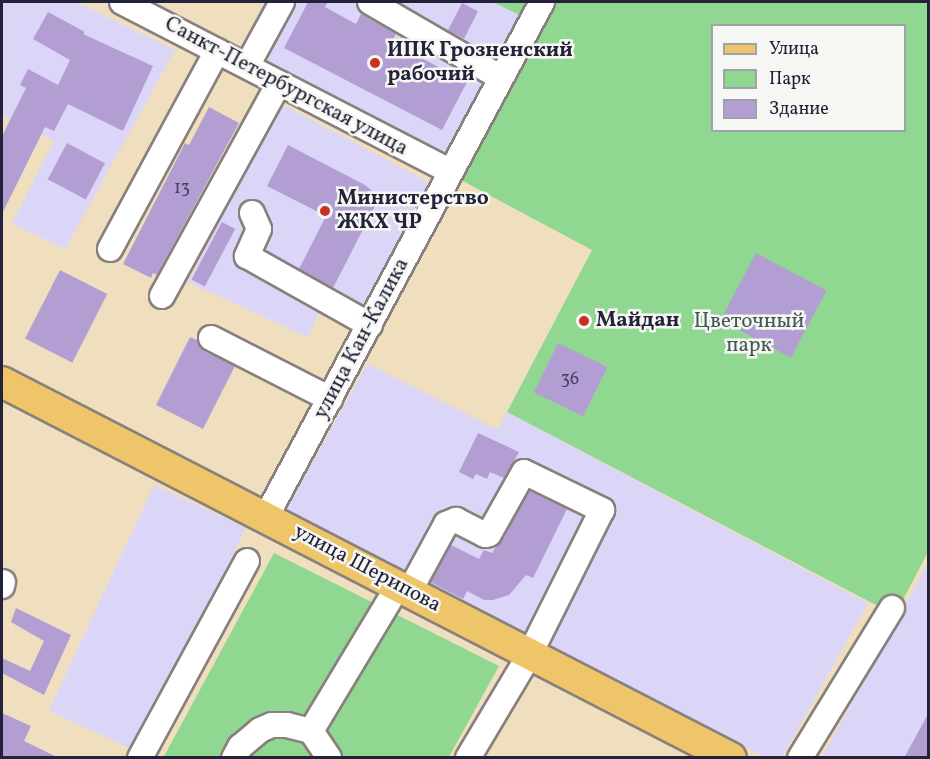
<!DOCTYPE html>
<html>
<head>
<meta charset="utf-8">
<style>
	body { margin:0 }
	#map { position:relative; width:930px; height:759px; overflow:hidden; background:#f0dfbf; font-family:Vollkorn,serif }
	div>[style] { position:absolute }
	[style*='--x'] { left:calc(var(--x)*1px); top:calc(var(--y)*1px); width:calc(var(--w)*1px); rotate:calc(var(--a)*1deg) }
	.built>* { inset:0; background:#dbd6f7; transform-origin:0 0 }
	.green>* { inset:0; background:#90d892 }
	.building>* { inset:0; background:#b39ed4; transform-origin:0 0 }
	.roads { filter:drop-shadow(2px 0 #89807d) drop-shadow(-2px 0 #89807d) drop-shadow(0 2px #89807d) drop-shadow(0 -2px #89807d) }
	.minor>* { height:24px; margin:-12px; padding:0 12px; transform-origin:12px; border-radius:12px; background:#fff }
	.major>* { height:30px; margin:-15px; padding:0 15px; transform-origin:15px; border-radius:15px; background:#eec569 }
	.dots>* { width:16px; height:16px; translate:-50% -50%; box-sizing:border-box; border:3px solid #f6f6f2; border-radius:50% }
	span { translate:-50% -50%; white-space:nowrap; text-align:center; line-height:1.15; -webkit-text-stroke:5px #f6f6f2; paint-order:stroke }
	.number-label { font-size:18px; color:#464161 }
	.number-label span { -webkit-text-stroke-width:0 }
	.poi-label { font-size:21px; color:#22223b; font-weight:700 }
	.left { translate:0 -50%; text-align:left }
	.street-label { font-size:21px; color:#22223b }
	.park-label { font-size:21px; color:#435955 }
	.frame { position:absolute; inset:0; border:3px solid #22223b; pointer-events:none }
	.legend { position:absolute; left:711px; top:24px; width:195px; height:108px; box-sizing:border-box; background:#f6f6f2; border:2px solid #a1a1a9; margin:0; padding:8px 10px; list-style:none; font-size:18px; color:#22223b }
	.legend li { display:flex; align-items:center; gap:12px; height:30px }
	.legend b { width:30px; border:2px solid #a1a1a9 }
</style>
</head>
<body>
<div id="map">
	<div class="built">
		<div style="clip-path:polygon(2px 2px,77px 2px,175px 50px,65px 249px,12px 224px,54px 141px,2px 115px)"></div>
		<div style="clip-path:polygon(271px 2px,493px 2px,521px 16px,442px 157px,241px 53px)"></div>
		<div style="clip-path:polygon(279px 103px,431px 183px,356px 326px,322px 308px,307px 337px,188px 282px)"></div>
		<div style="clip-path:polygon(367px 364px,498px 430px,507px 412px,868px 603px,782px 757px,765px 757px,286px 510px)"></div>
		<div style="left:154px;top:485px;width:101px;height:249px;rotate:25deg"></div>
		<div style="clip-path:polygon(928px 563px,928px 757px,822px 757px)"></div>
	</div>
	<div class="green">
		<div style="clip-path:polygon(493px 2px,529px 2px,521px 16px)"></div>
		<div style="clip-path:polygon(evenodd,556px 2px,923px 2px,928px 4px,928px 552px,895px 615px,507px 412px,592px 250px,459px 179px,556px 2px,712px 26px,904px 26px,904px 130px,712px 130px,712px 26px)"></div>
		<div style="clip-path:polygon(274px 553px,499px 666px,449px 757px,163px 758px)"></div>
	</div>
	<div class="building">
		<div style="clip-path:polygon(308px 2px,328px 2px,325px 7px,356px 24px,361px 14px,396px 34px,391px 42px,467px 82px,442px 130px,284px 48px)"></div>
		<div style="left:462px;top:3px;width:18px;height:31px;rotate:27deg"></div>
		<div style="clip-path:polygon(48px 12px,85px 32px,83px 34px,153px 66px,123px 131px,68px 104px,54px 131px,45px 127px,2px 214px,2px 136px,26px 88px,20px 85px,28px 69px,58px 85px,70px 60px,33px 39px)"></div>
		<div style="clip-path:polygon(209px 107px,239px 123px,157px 275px,153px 273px,151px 278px,123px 264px,185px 143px,189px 145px)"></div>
		<div style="left:67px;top:143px;width:43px;height:41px;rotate:28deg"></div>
		<div style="clip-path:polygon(288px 145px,365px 185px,371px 190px,375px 199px,375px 206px,333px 288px,299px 269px,326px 216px,267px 186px)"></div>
		<div style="left:222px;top:222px;width:15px;height:65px;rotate:28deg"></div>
		<div style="left:756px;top:253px;width:80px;height:76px;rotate:28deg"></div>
		<div style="left:60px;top:270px;width:53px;height:77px;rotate:27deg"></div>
		<div style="clip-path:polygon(190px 337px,197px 340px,204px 351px,235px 366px,203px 429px,156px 405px)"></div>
		<div style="left:558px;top:343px;width:55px;height:55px;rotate:26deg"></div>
		<div style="clip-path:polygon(478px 433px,519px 452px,504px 478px,490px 472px,487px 479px,476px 474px,473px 479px,459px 472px)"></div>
		<div style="clip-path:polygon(530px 491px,567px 509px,533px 578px,526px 575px,509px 595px,493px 600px,484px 600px,467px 591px,463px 599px,430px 582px,451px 545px,479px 559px,484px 550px,492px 553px)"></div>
		<div style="clip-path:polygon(16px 608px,71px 635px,44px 695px,2px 673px,2px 658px,30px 671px,44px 641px,11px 622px)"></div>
		<div style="clip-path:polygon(2px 713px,31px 726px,24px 741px,59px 758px,2px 758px)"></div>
		<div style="clip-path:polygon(928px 714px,928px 758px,904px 758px)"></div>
	</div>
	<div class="roads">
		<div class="minor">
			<div style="--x:122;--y:2;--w:370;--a:27.3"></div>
			<div style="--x:370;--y:2;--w:151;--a:30.1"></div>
			<div style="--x:247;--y:66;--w:73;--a:-61.3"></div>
			<div style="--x:252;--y:213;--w:17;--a:66"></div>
			<div style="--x:259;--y:229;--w:30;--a:114"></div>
			<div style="--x:247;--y:256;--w:141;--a:29.3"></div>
			<div style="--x:110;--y:249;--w:225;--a:-61.6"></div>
			<div style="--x:162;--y:296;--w:243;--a:-61.2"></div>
			<div style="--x:211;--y:338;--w:134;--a:27.1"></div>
			<div style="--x:266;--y:517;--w:584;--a:-61.81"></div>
			<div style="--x:2;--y:586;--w:4;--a:-76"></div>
			<div style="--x:409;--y:592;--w:77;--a:-61.4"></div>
			<div style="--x:446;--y:524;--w:11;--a:-22"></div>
			<div style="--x:456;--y:520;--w:33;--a:27"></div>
			<div style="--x:485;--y:535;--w:4;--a:-14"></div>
			<div style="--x:489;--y:534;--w:71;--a:-60.6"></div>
			<div style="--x:524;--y:472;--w:87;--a:26"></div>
			<div style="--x:602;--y:510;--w:161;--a:116.6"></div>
			<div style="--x:530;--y:654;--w:121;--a:120.8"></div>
			<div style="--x:311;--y:731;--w:169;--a:-59"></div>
			<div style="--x:140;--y:758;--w:224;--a:-61.5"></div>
			<div style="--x:234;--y:758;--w:13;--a:-61"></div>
			<div style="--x:240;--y:747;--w:26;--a:-40"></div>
			<div style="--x:260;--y:730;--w:13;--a:-23"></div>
			<div style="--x:272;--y:725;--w:15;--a:0"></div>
			<div style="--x:287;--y:725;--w:25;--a:14"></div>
			<div style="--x:311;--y:731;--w:32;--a:56"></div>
			<div style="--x:800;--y:758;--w:176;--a:-58.5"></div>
		</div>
		<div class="major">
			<div style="--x:2;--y:382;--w:820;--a:27.28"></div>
		</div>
	</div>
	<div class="dots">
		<div style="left:375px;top:63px;background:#c8321e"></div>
		<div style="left:325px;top:211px;background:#c8321e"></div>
		<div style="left:584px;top:321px;background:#c8321e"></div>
	</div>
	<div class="number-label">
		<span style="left:182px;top:189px">13</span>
		<span style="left:570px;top:380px">36</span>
	</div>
	<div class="poi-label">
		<span class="left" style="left:387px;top:63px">ИПК Грозненский<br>рабочий</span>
		<span class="left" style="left:337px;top:211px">Министерство<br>ЖКХ ЧР</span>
		<span class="left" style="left:596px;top:321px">Майдан</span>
	</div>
	<div class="street-label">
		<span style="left:286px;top:87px;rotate:28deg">Санкт-Петербургская улица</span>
		<span style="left:362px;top:339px;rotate:-62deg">улица Кан-Калика</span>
		<span style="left:367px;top:569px;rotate:28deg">улица Шерипова</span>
	</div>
	<div class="park-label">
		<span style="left:749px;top:334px">Цветочный<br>парк</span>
	</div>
	<div class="frame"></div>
	<ul class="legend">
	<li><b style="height:8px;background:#eec569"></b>Улица</li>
	<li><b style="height:16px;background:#90d892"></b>Парк</li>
	<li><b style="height:16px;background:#b39ed4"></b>Здание</li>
	</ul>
</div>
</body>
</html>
